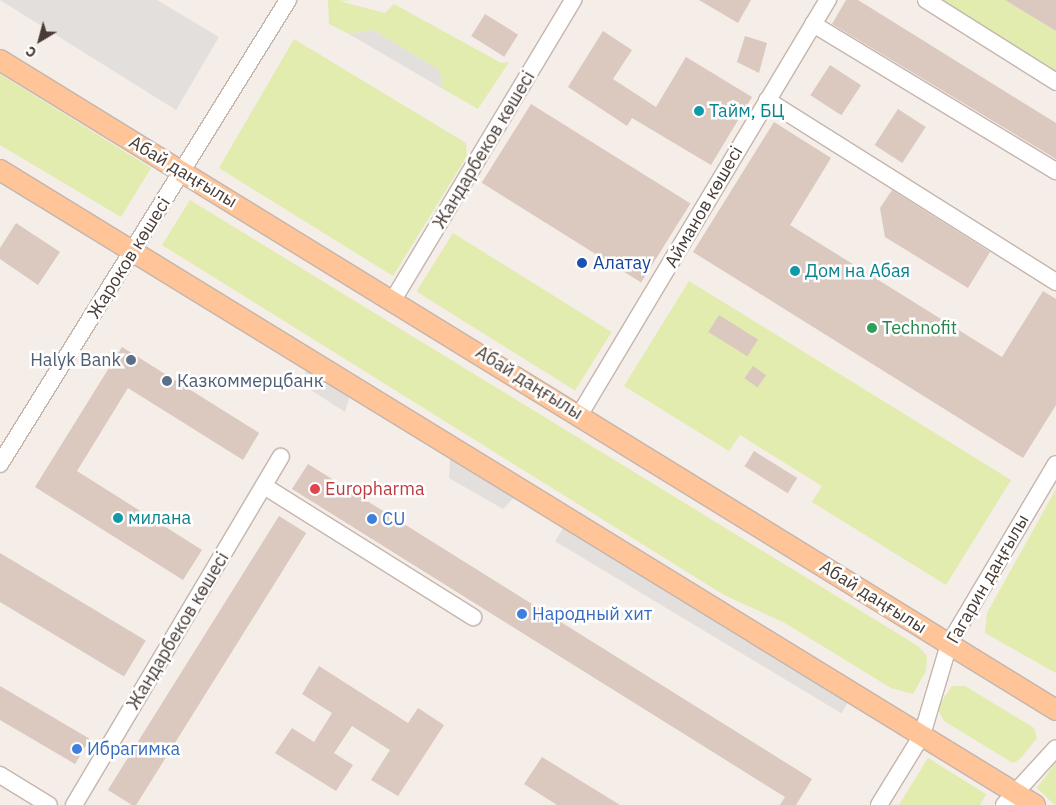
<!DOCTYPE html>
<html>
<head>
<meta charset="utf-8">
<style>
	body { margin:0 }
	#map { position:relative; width:1056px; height:805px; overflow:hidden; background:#f5ede8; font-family:"IBM Plex Sans",sans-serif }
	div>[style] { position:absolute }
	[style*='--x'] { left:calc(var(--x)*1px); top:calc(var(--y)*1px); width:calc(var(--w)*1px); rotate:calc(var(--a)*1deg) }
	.green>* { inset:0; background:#e1ecae; transform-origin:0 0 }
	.parking>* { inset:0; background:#e3dfdd; transform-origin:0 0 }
	.building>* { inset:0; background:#dbc8bf; transform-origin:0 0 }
	.roads { filter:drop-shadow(1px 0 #c4b5ad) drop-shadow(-1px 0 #c4b5ad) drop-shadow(0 1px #c4b5ad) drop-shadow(0 -1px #c4b5ad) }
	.minor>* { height:16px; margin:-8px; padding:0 8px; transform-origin:8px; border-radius:8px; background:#fff }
	.major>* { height:20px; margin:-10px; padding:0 10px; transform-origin:10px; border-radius:10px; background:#ffc497 }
	.dots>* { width:14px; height:14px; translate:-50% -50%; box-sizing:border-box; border:2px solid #fff; border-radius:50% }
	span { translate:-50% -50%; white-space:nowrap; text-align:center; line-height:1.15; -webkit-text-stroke:5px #fff; paint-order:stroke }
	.culture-label { font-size:18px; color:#0d838f }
	.left { translate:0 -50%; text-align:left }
	.street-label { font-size:18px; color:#493c36 }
	.transit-label { font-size:18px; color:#164399 }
	.leisure-label { font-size:18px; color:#27864d }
	.service-label { font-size:18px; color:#4e5e75 }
	.right { translate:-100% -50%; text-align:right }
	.health-label { font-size:18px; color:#be3a42 }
	.shop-label { font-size:18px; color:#366cbe }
	.north { position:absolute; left:15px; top:15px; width:50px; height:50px; -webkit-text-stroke:4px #fff; paint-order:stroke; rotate:217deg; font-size:14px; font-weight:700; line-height:20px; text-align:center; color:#493c36 }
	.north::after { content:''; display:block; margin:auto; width:18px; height:22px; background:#493c36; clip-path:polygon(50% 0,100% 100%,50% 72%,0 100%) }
</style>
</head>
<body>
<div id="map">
	<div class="green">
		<div style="clip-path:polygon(328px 0,352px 0,339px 1px,385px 13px,394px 4px,501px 63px,509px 62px,478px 109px,443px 89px,439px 70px,373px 30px,349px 34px,329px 24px)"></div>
		<div style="clip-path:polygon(939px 0,1005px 0,1056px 31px,1056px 72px)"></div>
		<div style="clip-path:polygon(294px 39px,466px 143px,467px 156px,393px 276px,219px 168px)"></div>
		<div style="clip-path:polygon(0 74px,151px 168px,121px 217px,0 145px)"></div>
		<div style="clip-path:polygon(190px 200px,918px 646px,927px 656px,926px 671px,913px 694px,891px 688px,785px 623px,724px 595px,162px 245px)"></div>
		<div style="left:453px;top:233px;width:187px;height:69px;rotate:32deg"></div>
		<div style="clip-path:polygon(689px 281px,1011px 480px,946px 585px,812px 502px,822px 486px,740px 435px,729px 451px,624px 386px)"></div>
		<div style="clip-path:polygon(1056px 489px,1056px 673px,985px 633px,987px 613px)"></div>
		<div style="clip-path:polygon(952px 686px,965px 686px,1034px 728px,1037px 738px,1020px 759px,1013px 763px,944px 721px,937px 708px)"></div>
		<div style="clip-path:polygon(928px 758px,986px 794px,980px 805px,899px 805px)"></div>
		<div style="clip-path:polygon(1056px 762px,1056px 805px,1055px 805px,1037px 788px)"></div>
	</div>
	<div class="parking">
		<div style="clip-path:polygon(0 0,157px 0,219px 37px,176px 110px)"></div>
		<div style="clip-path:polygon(373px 30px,439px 70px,443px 89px,349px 34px)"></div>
		<div style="clip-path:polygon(308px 358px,353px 386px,345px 412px,303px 385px)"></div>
		<div style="clip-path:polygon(451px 445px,522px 489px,503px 509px,449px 478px)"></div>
		<div style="left:569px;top:518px;width:334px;height:27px;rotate:31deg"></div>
	</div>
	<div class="building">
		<div style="clip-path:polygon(699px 0,751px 0,738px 23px)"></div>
		<div style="clip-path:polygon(846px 0,858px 0,1056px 123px,1056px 159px,832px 24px)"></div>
		<div style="clip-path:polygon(1005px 0,1056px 0,1056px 31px)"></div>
		<div style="left:485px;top:14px;width:39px;height:26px;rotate:32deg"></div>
		<div style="clip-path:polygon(603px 31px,632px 50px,613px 79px,656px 107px,686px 57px,752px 97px,711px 165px,632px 118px,627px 126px,568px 87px)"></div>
		<div style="clip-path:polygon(745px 36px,767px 43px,759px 73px,737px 62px)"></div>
		<div style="left:830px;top:65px;width:37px;height:36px;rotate:33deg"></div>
		<div style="left:531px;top:104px;width:188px;height:93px;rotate:32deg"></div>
		<div style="left:898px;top:109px;width:33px;height:43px;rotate:33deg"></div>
		<div style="clip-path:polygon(774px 122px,831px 158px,790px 225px,1002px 357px,1043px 291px,1056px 299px,1056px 405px,1023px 458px,693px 252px)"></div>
		<div style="clip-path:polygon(892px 190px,990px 252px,968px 288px,885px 237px,880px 208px)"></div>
		<div style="clip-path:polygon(16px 223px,60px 252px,38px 285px,0 259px,0 248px)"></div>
		<div style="left:719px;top:315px;width:46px;height:20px;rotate:32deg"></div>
		<div style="clip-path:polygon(122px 347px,259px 433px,243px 460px,128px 388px,77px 471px,202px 550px,183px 580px,35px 487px)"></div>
		<div style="left:753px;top:366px;width:16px;height:15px;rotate:35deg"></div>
		<div style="left:754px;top:451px;width:51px;height:18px;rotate:32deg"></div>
		<div style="clip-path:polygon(308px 464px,812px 779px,796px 805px,780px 805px,785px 797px,292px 489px)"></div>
		<div style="left:279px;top:516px;width:32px;height:323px;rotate:32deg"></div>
		<div style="left:0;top:553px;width:170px;height:42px;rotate:31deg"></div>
		<div style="clip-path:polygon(319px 666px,408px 723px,418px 708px,444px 725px,398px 796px,371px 780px,390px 750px,352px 726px,334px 753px,353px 765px,336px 791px,275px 753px,292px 728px,314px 742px,332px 713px,302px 694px)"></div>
		<div style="clip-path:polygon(0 686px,90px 739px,75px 764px,0 720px)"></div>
		<div style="clip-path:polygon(542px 757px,620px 805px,557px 805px,524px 784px)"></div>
	</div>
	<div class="roads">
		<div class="minor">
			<div style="--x:926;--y:0;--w:154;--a:32.2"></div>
			<div style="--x:813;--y:24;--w:284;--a:31.2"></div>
			<div style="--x:767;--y:100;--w:342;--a:32.2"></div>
			<div style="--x:393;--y:300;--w:350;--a:-59"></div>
			<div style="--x:580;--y:414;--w:483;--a:-59.1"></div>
			<div style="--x:0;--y:464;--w:546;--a:-58.17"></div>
			<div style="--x:264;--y:486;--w:247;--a:32.1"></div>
			<div style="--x:0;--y:775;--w:57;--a:31.5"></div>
			<div style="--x:74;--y:805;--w:405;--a:-59.3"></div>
			<div style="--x:879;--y:805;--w:82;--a:-58.4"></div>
			<div style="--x:922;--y:735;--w:95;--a:-73.5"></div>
			<div style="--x:949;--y:644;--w:209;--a:-59.3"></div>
			<div style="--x:1004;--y:805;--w:77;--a:-47.6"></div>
		</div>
		<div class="major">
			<div style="--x:0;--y:60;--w:1240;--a:31.61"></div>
			<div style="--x:0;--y:170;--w:1214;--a:31.53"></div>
		</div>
	</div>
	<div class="dots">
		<div style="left:699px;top:111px;background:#0f9aa8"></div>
		<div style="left:582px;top:263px;background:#1a4fb4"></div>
		<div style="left:795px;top:271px;background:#0f9aa8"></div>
		<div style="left:872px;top:328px;background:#2e9e5b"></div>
		<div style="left:131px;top:360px;background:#5c6f8a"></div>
		<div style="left:167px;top:381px;background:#5c6f8a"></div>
		<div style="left:315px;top:489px;background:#e0444e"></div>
		<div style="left:118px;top:518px;background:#0f9aa8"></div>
		<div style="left:372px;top:519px;background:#3f7fe0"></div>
		<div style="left:522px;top:614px;background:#3f7fe0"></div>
		<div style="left:77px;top:749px;background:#3f7fe0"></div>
	</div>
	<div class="culture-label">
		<span class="left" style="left:709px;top:111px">Тайм, БЦ</span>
		<span class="left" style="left:805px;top:271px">Дом на Абая</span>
		<span class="left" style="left:128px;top:518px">милана</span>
	</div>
	<div class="street-label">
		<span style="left:484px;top:150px;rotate:-59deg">Жандарбеков көшесі</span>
		<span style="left:183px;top:172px;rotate:31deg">Абай даңғылы</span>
		<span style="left:704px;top:207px;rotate:-60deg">Айманов көшесі</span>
		<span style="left:129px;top:258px;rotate:-58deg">Жароков көшесі</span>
		<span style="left:529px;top:383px;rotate:32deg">Абай даңғылы</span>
		<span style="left:988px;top:579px;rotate:-60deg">Гагарин даңғылы</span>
		<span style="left:873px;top:597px;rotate:32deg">Абай даңғылы</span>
		<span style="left:178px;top:631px;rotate:-59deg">Жандарбеков көшесі</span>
	</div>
	<div class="transit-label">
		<span class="left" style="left:593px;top:263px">Алатау</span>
	</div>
	<div class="leisure-label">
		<span class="left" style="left:882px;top:328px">Technofit</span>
	</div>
	<div class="service-label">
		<span class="right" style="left:121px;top:360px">Halyk Bank</span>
		<span class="left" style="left:177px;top:381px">Казкоммерцбанк</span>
	</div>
	<div class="health-label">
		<span class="left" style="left:325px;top:489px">Europharma</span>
	</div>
	<div class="shop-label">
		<span class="left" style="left:382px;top:519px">CU</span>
		<span class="left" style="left:532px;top:614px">Народный хит</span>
		<span class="left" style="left:87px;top:749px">Ибрагимка</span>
	</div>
	<div class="north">С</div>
</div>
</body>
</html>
